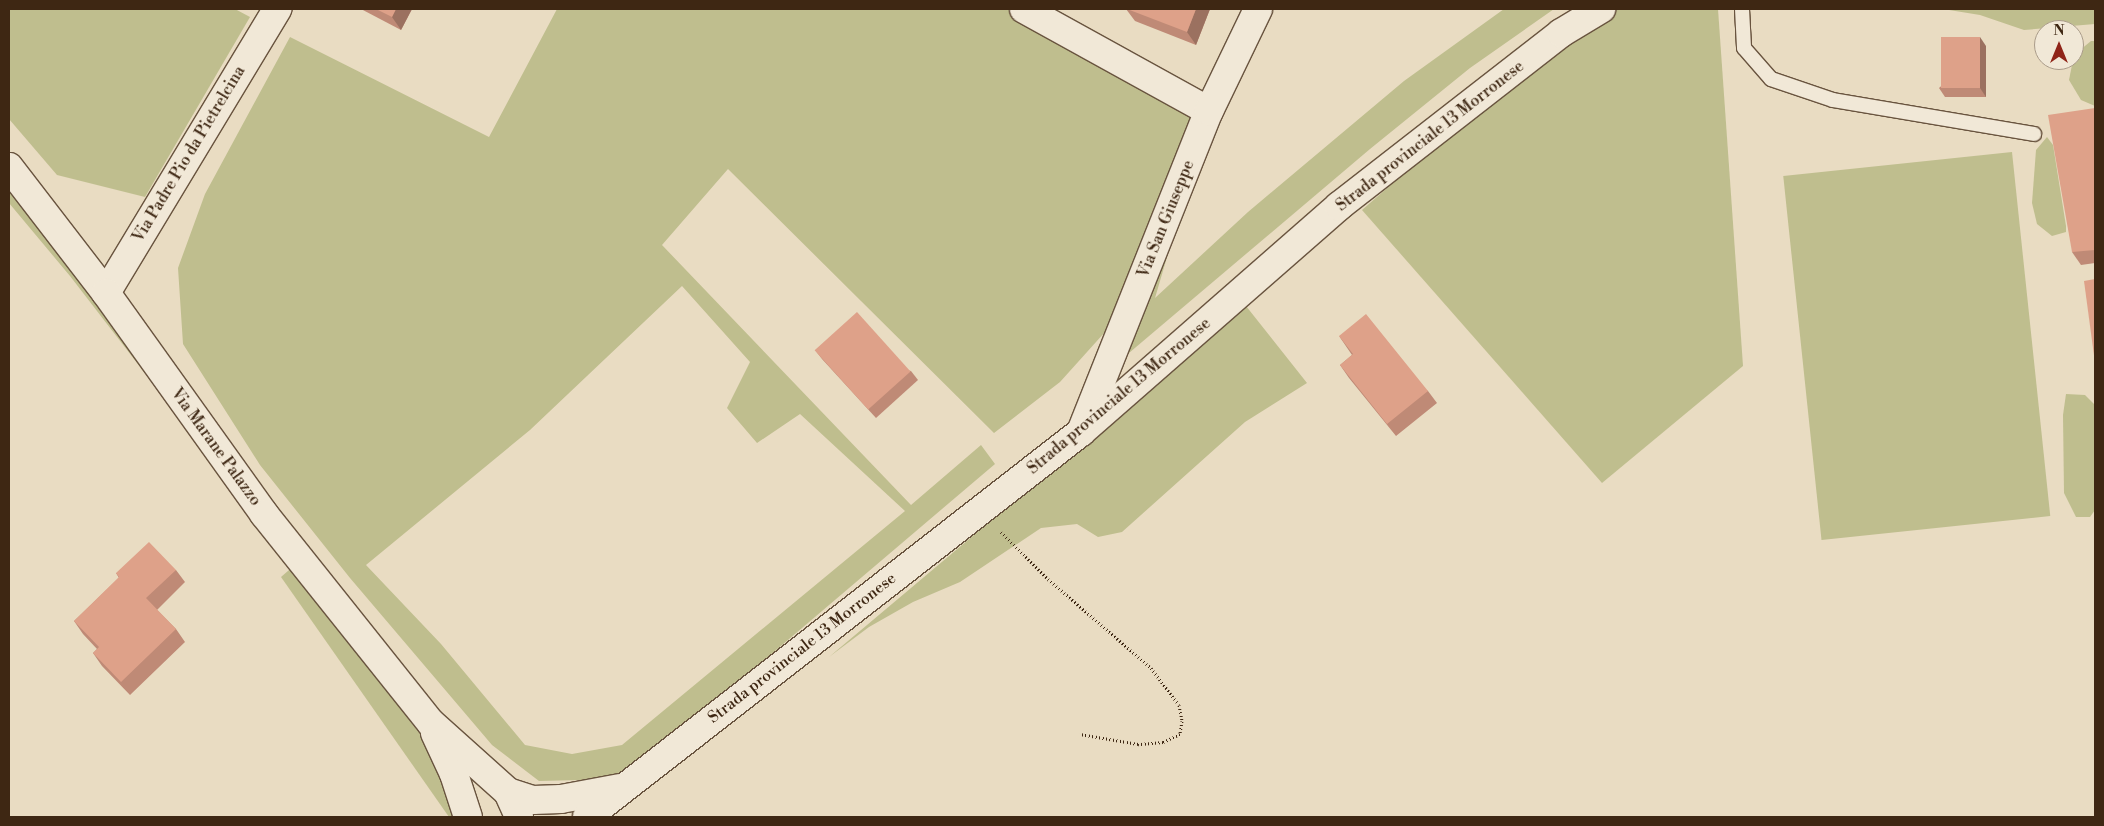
<!DOCTYPE html>
<html>
<head>
<meta charset="utf-8">
<style>
	body { margin:0 }
	#map { position:relative; width:2104px; height:826px; overflow:hidden; background:#e9dcc2; font-family:"Libre Bodoni",serif }
	div>[style] { position:absolute }
	[style*='--x'] { left:calc(var(--x)*1px); top:calc(var(--y)*1px); width:calc(var(--w)*1px); rotate:calc(var(--a)*1deg) }
	.green>* { inset:0; background:#bfbe8e; transform-origin:0 0 }
	.path>* { height:3px; margin-top:-1.5px; transform-origin:0; background:repeating-linear-gradient(90deg,#3e2713 0 1px,transparent 0 3.5px) }
	.roads { filter:drop-shadow(1px 0 #69543f) drop-shadow(-1px 0 #69543f) drop-shadow(0 1px #69543f) drop-shadow(0 -1px #69543f) }
	.lane>* { height:14px; margin:-7px; padding:0 7px; transform-origin:7px; border-radius:7px; background:#f1e8d7 }
	.street>* { height:28px; margin:-14px; padding:0 14px; transform-origin:14px; border-radius:14px; background:#f1e8d7 }
	.secondary>* { height:28px; margin:-14px; padding:0 14px; transform-origin:14px; border-radius:14px; background:#f1e8d7 }
	.wall>* { inset:0; background:#bf8a76 }
	.shaded-wall>* { inset:0; background:#9b7160 }
	.building>* { inset:0; background:#dea189; transform-origin:0 0 }
	span { translate:-50% -50%; white-space:nowrap; text-align:center; line-height:1.15; -webkit-text-stroke:4.5px #f1e8d7; paint-order:stroke }
	.street-label { font-size:16px; color:#3e2713 }
	.frame { position:absolute; inset:0; border:10px solid #3e2713; pointer-events:none }
	.north { position:absolute; left:2034px; top:20px; width:50px; height:50px; box-sizing:border-box; background:#f1e8d7; border:1px solid #a99b89; border-radius:50%; rotate:0deg; font-size:14px; font-weight:700; line-height:20px; text-align:center; color:#3e2713 }
	.north::after { content:''; display:block; margin:auto; width:18px; height:22px; background:#8f2418; clip-path:polygon(50% 0,100% 100%,50% 72%,0 100%) }
</style>
</head>
<body>
<div id="map">
	<div class="green">
		<div style="clip-path:polygon(9px 9px,235px 9px,250px 17px,145px 197px,57px 175px,9px 119px)"></div>
		<div style="clip-path:polygon(evenodd,557px 9px,1016px 9px,1199px 115px,1114px 322px,1060px 382px,994px 433px,728px 169px,662px 245px,911px 505px,981px 445px,995px 464px,723px 695px,617px 779px,595px 785px,580px 780px,539px 781px,492px 745px,350px 578px,260px 465px,183px 344px,178px 268px,205px 194px,290px 37px,489px 137px,557px 9px,682px 286px,750px 362px,727px 408px,757px 443px,800px 414px,905px 511px,622px 745px,572px 754px,525px 745px,441px 644px,366px 565px,530px 430px,682px 286px)"></div>
		<div style="clip-path:polygon(1504px 9px,1554px 9px,1470px 68px,1370px 149px,1116px 364px,1143px 296px,1170px 247px,1155px 298px,1248px 212px,1404px 81px)"></div>
		<div style="clip-path:polygon(1619px 9px,1718px 9px,1743px 366px,1602px 483px,1362px 210px,1480px 107px,1587px 26px)"></div>
		<div style="clip-path:polygon(1943px 9px,2095px 9px,2095px 24px,2024px 30px,1980px 15px)"></div>
		<div style="clip-path:polygon(2091px 41px,2095px 41px,2095px 106px,2081px 100px,2069px 80px,2074px 55px)"></div>
		<div style="clip-path:polygon(2047px 137px,2053px 145px,2066px 226px,2066px 232px,2052px 236px,2037px 224px,2032px 203px,2036px 150px)"></div>
		<div style="left:2012px;top:152px;width:366px;height:230px;rotate:84deg"></div>
		<div style="clip-path:polygon(9px 181px,275px 542px,70px 276px,9px 203px)"></div>
		<div style="clip-path:polygon(1246px 306px,1307px 383px,1245px 422px,1122px 532px,1098px 537px,1077px 524px,1041px 528px,960px 582px,913px 602px,869px 627px,829px 657px)"></div>
		<div style="clip-path:polygon(2066px 394px,2085px 395px,2095px 405px,2095px 510px,2090px 517px,2076px 517px,2064px 493px,2063px 415px)"></div>
		<div style="clip-path:polygon(296px 564px,431px 743px,461px 817px,449px 817px,281px 577px)"></div>
	</div>
	<div class="path">
		<div style="--x:1001;--y:532;--w:66;--a:45"></div>
		<div style="--x:1048;--y:579;--w:136;--a:40.8"></div>
		<div style="--x:1151;--y:668;--w:46;--a:52.9"></div>
		<div style="--x:1179;--y:705;--w:16;--a:79"></div>
		<div style="--x:1182;--y:721;--w:13;--a:99"></div>
		<div style="--x:1180;--y:734;--w:19;--a:155"></div>
		<div style="--x:1163;--y:742;--w:25;--a:175"></div>
		<div style="--x:1138;--y:744;--w:59;--a:-170.2"></div>
	</div>
	<div class="roads">
		<div class="lane">
			<div style="--x:1742;--y:9;--w:39;--a:87"></div>
			<div style="--x:1744;--y:48;--w:41;--a:48.9"></div>
			<div style="--x:1771;--y:79;--w:65;--a:18.7"></div>
			<div style="--x:1833;--y:100;--w:204;--a:9.6"></div>
		</div>
		<div class="street">
			<div style="--x:1024;--y:9;--w:211;--a:28.9"></div>
			<div style="--x:106;--y:293;--w:332;--a:-58.9"></div>
			<div style="--x:1081;--y:432;--w:346;--a:-68.3"></div>
			<div style="--x:1209;--y:111;--w:113;--a:-64.3"></div>
		</div>
		<div class="secondary">
			<div style="--x:9;--y:167;--w:159;--a:52.4"></div>
			<div style="--x:106;--y:293;--w:272;--a:54.4"></div>
			<div style="--x:264;--y:514;--w:268;--a:51.4"></div>
			<div style="--x:431;--y:723;--w:103;--a:41.9"></div>
			<div style="--x:508;--y:792;--w:27;--a:66"></div>
			<div style="--x:435;--y:733;--w:45;--a:65.1"></div>
			<div style="--x:454;--y:774;--w:45;--a:72"></div>
			<div style="--x:508;--y:792;--w:26;--a:18"></div>
			<div style="--x:533;--y:800;--w:28;--a:-2"></div>
			<div style="--x:561;--y:799;--w:60;--a:-10.6"></div>
			<div style="--x:587;--y:817;--w:626;--a:-37.93"></div>
			<div style="--x:1081;--y:432;--w:343;--a:-41.2"></div>
			<div style="--x:1339;--y:206;--w:281;--a:-37.9"></div>
			<div style="--x:1561;--y:33;--w:47;--a:-31"></div>
		</div>
	</div>
	<div class="wall">
		<div style="clip-path:polygon(361px 9px,412px 9px,401px 30px)"></div>
		<div style="clip-path:polygon(1126px 9px,1210px 9px,1196px 45px,1135px 21px)"></div>
		<div style="clip-path:polygon(1986px 46px,1986px 97px,1945px 97px,1939px 88px)"></div>
		<div style="clip-path:polygon(2095px 108px,2095px 263px,2081px 265px,2072px 252px)"></div>
		<div style="clip-path:polygon(1339px 336px,1428px 391px,1437px 403px,1396px 436px,1349px 378px,1340px 365px,1352px 355px)"></div>
		<div style="clip-path:polygon(815px 350px,911px 371px,918px 380px,876px 418px,822px 359px)"></div>
		<div style="clip-path:polygon(176px 570px,185px 582px,157px 610px,176px 629px,185px 642px,130px 695px,102px 666px,93px 653px,97px 649px,83px 634px,74px 621px,119px 578px,116px 573px)"></div>
	</div>
	<div class="shaded-wall">
		<div style="clip-path:polygon(396px 9px,412px 9px,401px 30px,392px 17px)"></div>
		<div style="clip-path:polygon(1196px 9px,1210px 9px,1196px 45px,1187px 32px)"></div>
		<div style="clip-path:polygon(1980px 37px,1986px 46px,1986px 97px,1980px 88px)"></div>
	</div>
	<div class="building">
		<div style="clip-path:polygon(376px 9px,396px 9px,392px 17px)"></div>
		<div style="clip-path:polygon(1127px 9px,1196px 9px,1187px 32px)"></div>
		<div style="left:1941px;top:37px;width:39px;height:51px"></div>
		<div style="clip-path:polygon(2095px 108px,2095px 250px,2072px 252px,2048px 115px)"></div>
		<div style="clip-path:polygon(2095px 279px,2095px 363px,2084px 281px)"></div>
		<div style="left:857px;top:312px;width:80px;height:57px;rotate:48deg"></div>
		<div style="clip-path:polygon(1366px 314px,1428px 391px,1387px 424px,1340px 365px,1353px 354px,1339px 336px)"></div>
		<div style="clip-path:polygon(149px 542px,176px 570px,146px 598px,176px 629px,121px 682px,93px 653px,99px 647px,74px 621px,119px 577px,116px 573px)"></div>
	</div>
	<div class="street-label">
		<span style="left:1430px;top:136px;rotate:-38deg">Strada provinciale 13 Morronese</span>
		<span style="left:189px;top:154px;rotate:-59deg">Via Padre Pio da Pietrelcina</span>
		<span style="left:1166px;top:219px;rotate:-68deg">Via San Giuseppe</span>
		<span style="left:1119px;top:396px;rotate:-40deg">Strada provinciale 13 Morronese</span>
		<span style="left:216px;top:447px;rotate:54deg">Via Marane Palazzo</span>
		<span style="left:802px;top:648px;rotate:-38deg">Strada provinciale 13 Morronese</span>
	</div>
	<div class="frame"></div>
	<div class="north">N</div>
</div>
</body>
</html>
